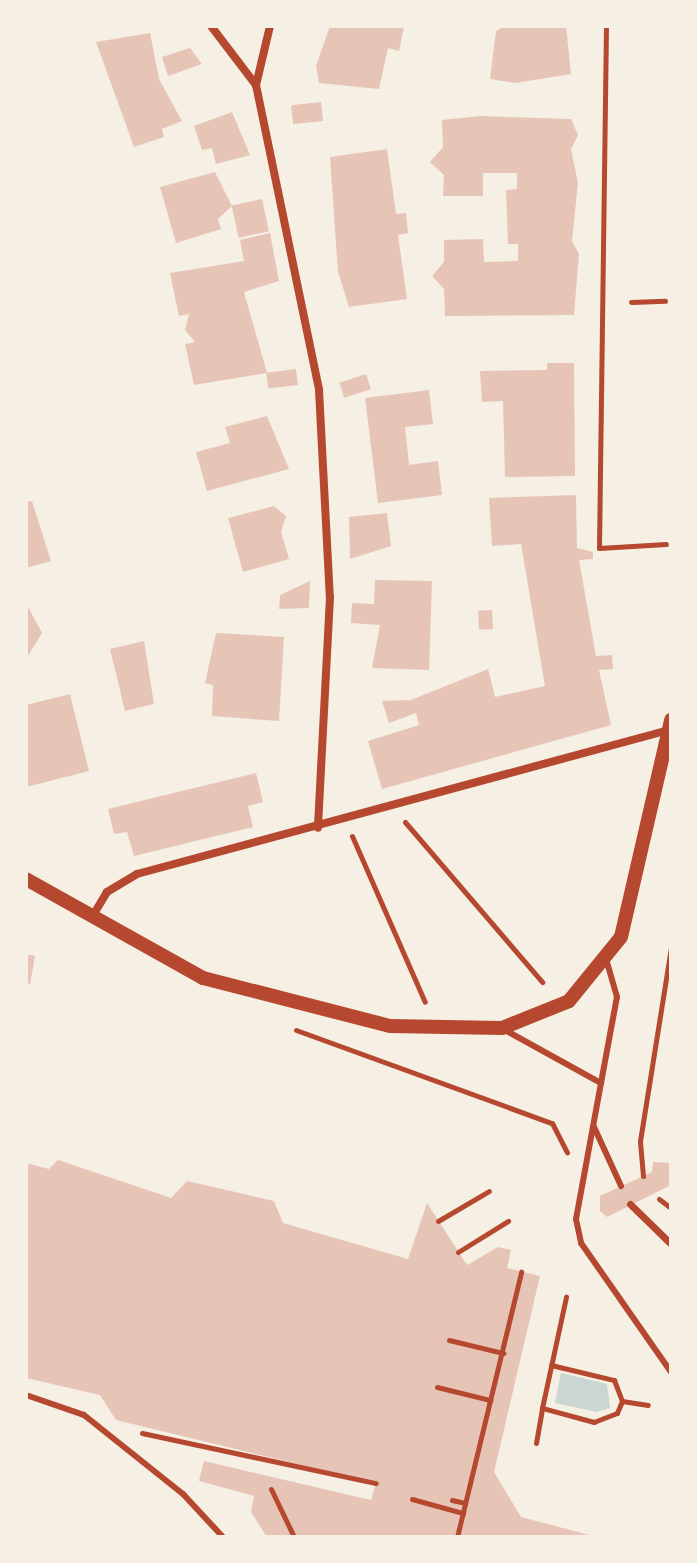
<!DOCTYPE html>
<html>
<head>
<meta charset="utf-8">
<style>
	body { margin:0 }
	#map { position:relative; width:697px; height:1563px; overflow:hidden; background:#f6efe4; font-family:"Nunito Sans",sans-serif }
	div>[style] { position:absolute }
	[style*='--x'] { left:calc(var(--x)*1px); top:calc(var(--y)*1px); width:calc(var(--w)*1px); rotate:calc(var(--a)*1deg) }
	.water>* { inset:0; background:#c9d6d2 }
	.building>* { inset:0; background:#e6c5b7; transform-origin:0 0 }
	.path>* { height:5px; margin:-2.5px; padding:0 2.5px; transform-origin:2.5px; border-radius:2.5px; background:#b5482f }
	.service>* { height:6px; margin:-3px; padding:0 3px; transform-origin:3px; border-radius:3px; background:#b5482f }
	.pedestrian>* { height:7px; margin:-3.5px; padding:0 3.5px; transform-origin:3.5px; border-radius:3.5px; background:#b5482f }
	.minor>* { height:8px; margin:-4px; padding:0 4px; transform-origin:4px; border-radius:4px; background:#b5482f }
	.tertiary>* { height:14px; margin:-7px; padding:0 7px; transform-origin:7px; border-radius:7px; background:#b5482f }
	span { translate:-50% -50%; white-space:nowrap; text-align:center; line-height:1.15; -webkit-text-stroke:8px #f6efe4; paint-order:stroke }
	.frame { position:absolute; inset:0; border:28px solid #f6efe4; pointer-events:none }
</style>
</head>
<body>
<div id="map">
	<div class="water">
		<div style="clip-path:polygon(561px 1373px,607px 1384px,610px 1408px,597px 1412px,555px 1403px)"></div>
	</div>
	<div class="building">
		<div style="clip-path:polygon(330px 26px,404px 26px,399px 51px,388px 48px,379px 89px,319px 83px,316px 66px)"></div>
		<div style="clip-path:polygon(505px 26px,566px 26px,571px 74px,515px 83px,490px 79px,496px 31px)"></div>
		<div style="clip-path:polygon(150px 33px,159px 79px,182px 121px,162px 129px,164px 137px,134px 147px,96px 42px)"></div>
		<div style="clip-path:polygon(190px 48px,202px 64px,168px 76px,162px 57px)"></div>
		<div style="left:321px;top:102px;width:19px;height:30px;rotate:84deg"></div>
		<div style="clip-path:polygon(232px 112px,250px 155px,216px 164px,212px 148px,202px 150px,194px 126px)"></div>
		<div style="clip-path:polygon(481px 116px,571px 119px,578px 135px,571px 149px,578px 183px,572px 241px,579px 254px,574px 315px,445px 316px,444px 289px,432px 276px,444px 262px,444px 240px,483px 239px,484px 262px,518px 261px,518px 244px,508px 244px,506px 190px,517px 189px,517px 173px,483px 173px,483px 196px,443px 196px,444px 175px,430px 162px,443px 147px,442px 120px)"></div>
		<div style="clip-path:polygon(387px 149px,396px 214px,406px 213px,408px 233px,398px 235px,407px 299px,349px 307px,338px 272px,330px 157px)"></div>
		<div style="clip-path:polygon(215px 172px,232px 206px,218px 219px,221px 229px,176px 243px,160px 187px)"></div>
		<div style="left:262px;top:199px;width:33px;height:31px;rotate:78deg"></div>
		<div style="clip-path:polygon(270px 233px,279px 281px,244px 292px,267px 373px,194px 385px,185px 344px,195px 342px,185px 330px,189px 314px,179px 316px,170px 273px,244px 261px,240px 240px)"></div>
		<div style="clip-path:polygon(547px 363px,574px 363px,575px 476px,505px 477px,503px 401px,482px 402px,480px 371px,547px 370px)"></div>
		<div style="left:296px;top:369px;width:16px;height:30px;rotate:83deg"></div>
		<div style="left:366px;top:374px;width:16px;height:28px;rotate:72deg"></div>
		<div style="clip-path:polygon(429px 390px,433px 424px,405px 427px,409px 465px,438px 461px,442px 495px,378px 503px,365px 398px)"></div>
		<div style="clip-path:polygon(267px 416px,289px 469px,207px 491px,196px 452px,230px 443px,225px 427px)"></div>
		<div style="clip-path:polygon(576px 495px,577px 548px,593px 552px,593px 559px,579px 560px,596px 656px,612px 655px,613px 669px,599px 670px,611px 725px,382px 789px,368px 741px,419px 725px,416px 713px,389px 723px,382px 701px,411px 700px,488px 669px,495px 697px,545px 686px,521px 544px,492px 546px,489px 498px)"></div>
		<div style="clip-path:polygon(32px 501px,51px 561px,26px 568px,26px 502px)"></div>
		<div style="clip-path:polygon(274px 506px,286px 516px,281px 532px,289px 559px,243px 572px,228px 518px)"></div>
		<div style="clip-path:polygon(387px 513px,391px 546px,350px 559px,349px 517px)"></div>
		<div style="clip-path:polygon(375px 580px,432px 581px,429px 670px,372px 668px,380px 625px,351px 623px,352px 603px,374px 604px)"></div>
		<div style="clip-path:polygon(310px 581px,309px 608px,279px 609px,280px 595px)"></div>
		<div style="clip-path:polygon(26px 603px,42px 633px,26px 659px)"></div>
		<div style="left:492px;top:610px;width:19px;height:14px;rotate:87deg"></div>
		<div style="clip-path:polygon(216px 633px,284px 637px,279px 721px,212px 716px,213px 685px,205px 683px)"></div>
		<div style="clip-path:polygon(144px 641px,154px 704px,125px 711px,110px 649px)"></div>
		<div style="clip-path:polygon(70px 694px,89px 771px,26px 787px,26px 705px)"></div>
		<div style="clip-path:polygon(256px 773px,263px 802px,248px 806px,253px 827px,134px 856px,127px 832px,114px 834px,108px 809px)"></div>
		<div style="clip-path:polygon(26px 954px,35px 956px,30px 984px,26px 983px)"></div>
		<div style="clip-path:polygon(58px 1160px,171px 1198px,187px 1181px,274px 1201px,283px 1223px,408px 1259px,427px 1203px,467px 1265px,498px 1247px,511px 1250px,507px 1268px,540px 1276px,494px 1472px,521px 1517px,597px 1537px,267px 1537px,251px 1512px,254px 1496px,199px 1481px,204px 1461px,371px 1500px,376px 1483px,116px 1420px,100px 1395px,26px 1378px,26px 1163px,49px 1169px)"></div>
		<div style="clip-path:polygon(653px 1162px,671px 1163px,671px 1185px,607px 1217px,600px 1211px,600px 1196px,652px 1172px)"></div>
	</div>
	<div class="path">
		<div style="--x:606;--y:26;--w:522;--a:90.77"></div>
		<div style="--x:599;--y:548;--w:67;--a:-3.4"></div>
		<div style="--x:631;--y:302;--w:34;--a:-2"></div>
		<div style="--x:405;--y:822;--w:211;--a:49.4"></div>
		<div style="--x:352;--y:836;--w:181;--a:66.3"></div>
		<div style="--x:296;--y:1030;--w:272;--a:20"></div>
		<div style="--x:552;--y:1123;--w:33;--a:63"></div>
		<div style="--x:643;--y:1176;--w:35;--a:-95"></div>
		<div style="--x:640;--y:1141;--w:196;--a:-80.9"></div>
		<div style="--x:659;--y:1199;--w:15;--a:37"></div>
		<div style="--x:438;--y:1221;--w:59;--a:-30.5"></div>
		<div style="--x:458;--y:1252;--w:59;--a:-31.8"></div>
		<div style="--x:449;--y:1340;--w:56;--a:13.5"></div>
		<div style="--x:551;--y:1365;--w:65;--a:13.4"></div>
		<div style="--x:614;--y:1380;--w:22;--a:69"></div>
		<div style="--x:622;--y:1401;--w:13;--a:113"></div>
		<div style="--x:617;--y:1413;--w:25;--a:159"></div>
		<div style="--x:594;--y:1422;--w:54;--a:-164.9"></div>
		<div style="--x:542;--y:1408;--w:114;--a:-77.8"></div>
		<div style="--x:437;--y:1387;--w:55;--a:13.8"></div>
		<div style="--x:622;--y:1401;--w:26;--a:9"></div>
		<div style="--x:142;--y:1433;--w:239;--a:12.1"></div>
		<div style="--x:536;--y:1443;--w:36;--a:-80"></div>
		<div style="--x:271;--y:1489;--w:53;--a:64.4"></div>
		<div style="--x:412;--y:1499;--w:53;--a:15.4"></div>
		<div style="--x:452;--y:1500;--w:13;--a:13"></div>
		<div style="--x:457;--y:1537;--w:273;--a:-76.4"></div>
	</div>
	<div class="service">
		<div style="--x:503;--y:1029;--w:112;--a:28.9"></div>
		<div style="--x:601;--y:1083;--w:138;--a:100.4"></div>
		<div style="--x:576;--y:1219;--w:25;--a:78"></div>
		<div style="--x:581;--y:1243;--w:157;--a:55.1"></div>
		<div style="--x:601;--y:1083;--w:87;--a:-79.5"></div>
		<div style="--x:617;--y:997;--w:35;--a:-106"></div>
		<div style="--x:594;--y:1127;--w:65;--a:65.4"></div>
		<div style="--x:26;--y:1395;--w:61;--a:19"></div>
		<div style="--x:84;--y:1415;--w:127;--a:38.6"></div>
		<div style="--x:183;--y:1494;--w:59;--a:47.1"></div>
	</div>
	<div class="pedestrian">
		<div style="--x:630;--y:1204;--w:57;--a:44.3"></div>
	</div>
	<div class="minor">
		<div style="--x:211;--y:26;--w:74;--a:52.7"></div>
		<div style="--x:270;--y:26;--w:61;--a:103.3"></div>
		<div style="--x:256;--y:85;--w:311;--a:78.3"></div>
		<div style="--x:319;--y:390;--w:207;--a:87"></div>
		<div style="--x:330;--y:597;--w:231;--a:93"></div>
		<div style="--x:92;--y:917;--w:29;--a:-59"></div>
		<div style="--x:107;--y:892;--w:35;--a:-31"></div>
		<div style="--x:137;--y:874;--w:551;--a:-15.15"></div>
	</div>
	<div class="tertiary">
		<div style="--x:26;--y:879;--w:203;--a:29.2"></div>
		<div style="--x:203;--y:978;--w:193;--a:14.4"></div>
		<div style="--x:390;--y:1026;--w:112;--a:1"></div>
		<div style="--x:502;--y:1028;--w:72;--a:-21.9"></div>
		<div style="--x:569;--y:1001;--w:82;--a:-50.9"></div>
		<div style="--x:621;--y:937;--w:223;--a:-77"></div>
	</div>
	<div class="frame"></div>
</div>
</body>
</html>
